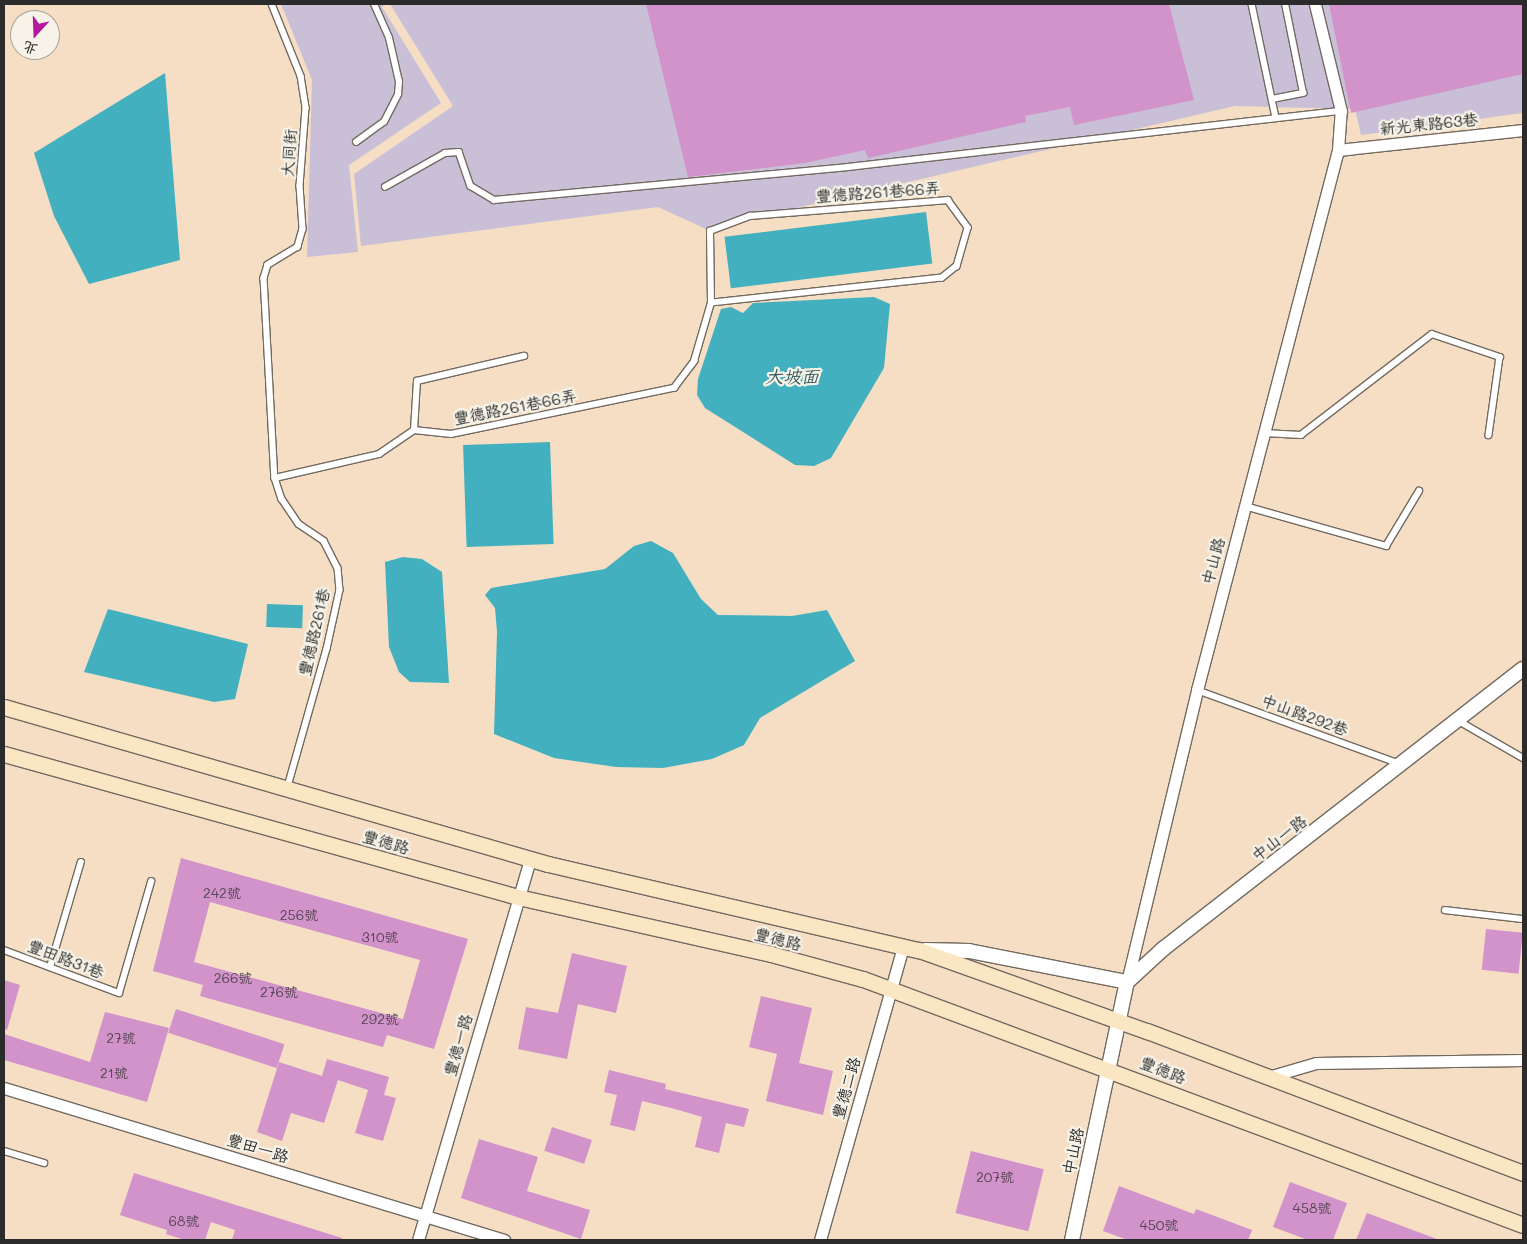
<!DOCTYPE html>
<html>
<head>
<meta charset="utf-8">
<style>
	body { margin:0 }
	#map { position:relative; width:1527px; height:1244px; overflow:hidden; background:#f5dec4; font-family:Mali,"LXGW WenKai TC",sans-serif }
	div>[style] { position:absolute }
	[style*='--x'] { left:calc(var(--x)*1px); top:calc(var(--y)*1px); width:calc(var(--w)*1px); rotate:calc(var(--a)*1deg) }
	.industrial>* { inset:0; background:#c9bfd7 }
	.water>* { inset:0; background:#43b0bf; transform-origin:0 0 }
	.building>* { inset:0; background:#d292ca; transform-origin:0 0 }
	.roads { filter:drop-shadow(1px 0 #726a61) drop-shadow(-1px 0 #726a61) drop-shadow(0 1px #726a61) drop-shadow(0 -1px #726a61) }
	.service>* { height:5.5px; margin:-2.75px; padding:0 2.75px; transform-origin:2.75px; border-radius:2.75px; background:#fff }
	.minor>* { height:11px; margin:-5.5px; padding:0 5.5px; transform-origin:5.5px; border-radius:5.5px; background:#fff }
	.tertiary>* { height:14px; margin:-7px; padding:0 7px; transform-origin:7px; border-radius:7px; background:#fff }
	.secondary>* { height:15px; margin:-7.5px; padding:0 7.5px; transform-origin:7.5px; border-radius:7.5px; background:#fbe6c4 }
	span { translate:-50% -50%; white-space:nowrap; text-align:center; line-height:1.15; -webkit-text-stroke:4.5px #f7f3e8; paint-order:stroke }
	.number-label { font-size:14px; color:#554553 }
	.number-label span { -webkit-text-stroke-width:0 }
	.street-label { font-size:16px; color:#2b2b2b }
	.water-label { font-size:18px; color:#335a5f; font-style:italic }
	.frame { position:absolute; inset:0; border:5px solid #2b2b2b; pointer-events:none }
	.north { position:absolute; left:10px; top:10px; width:50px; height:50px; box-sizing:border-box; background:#f7f3e8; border:1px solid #a5a39c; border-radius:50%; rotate:200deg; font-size:14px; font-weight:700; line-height:20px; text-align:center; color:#2b2b2b }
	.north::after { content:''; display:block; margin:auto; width:18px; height:22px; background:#b5179e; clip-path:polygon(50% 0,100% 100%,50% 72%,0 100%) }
</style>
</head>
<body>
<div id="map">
	<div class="industrial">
		<div style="clip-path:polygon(281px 4px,385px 4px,382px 7px,441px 103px,349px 165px,358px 252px,307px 257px,312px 80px)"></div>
		<div style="clip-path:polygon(390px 4px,1523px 4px,1523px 113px,1361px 135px,1355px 109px,1235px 106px,706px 229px,658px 207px,361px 246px,354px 174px,453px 106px)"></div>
	</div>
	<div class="water">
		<div style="clip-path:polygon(165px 73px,180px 260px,89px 284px,54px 216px,34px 153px)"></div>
		<div style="left:926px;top:212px;width:52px;height:203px;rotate:83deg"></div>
		<div style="clip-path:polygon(874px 297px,890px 304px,884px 368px,831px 458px,814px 466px,795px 465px,705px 408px,697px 395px,698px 379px,721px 309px,731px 307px,743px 313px,753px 303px)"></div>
		<div style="left:550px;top:442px;width:102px;height:87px;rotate:88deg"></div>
		<div style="clip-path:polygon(651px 541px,673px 553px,701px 599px,718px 615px,792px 616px,827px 610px,855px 661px,760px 718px,744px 745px,712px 759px,663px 768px,616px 767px,554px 758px,494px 734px,497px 632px,495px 608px,485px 595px,491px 588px,605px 569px,634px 546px)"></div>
		<div style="clip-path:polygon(403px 557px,422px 559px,442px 572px,449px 683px,410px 682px,399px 672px,389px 647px,385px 562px)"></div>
		<div style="left:267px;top:604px;width:36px;height:23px;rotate:2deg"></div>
		<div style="clip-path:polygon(108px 609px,248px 644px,235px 699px,214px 702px,84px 672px)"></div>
	</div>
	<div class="building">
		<div style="clip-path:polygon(646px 4px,1169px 4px,1194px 100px,1074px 125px,1070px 107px,1025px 116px,1026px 122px,868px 158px,865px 150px,805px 163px,688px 177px)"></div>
		<div style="clip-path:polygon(1329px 4px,1523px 4px,1523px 74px,1351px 113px)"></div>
		<div style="clip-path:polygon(evenodd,181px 858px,468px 939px,434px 1049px,387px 1035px,383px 1047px,200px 996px,203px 985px,153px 971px,181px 858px,210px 902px,420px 960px,403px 1019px,194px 962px,210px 902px)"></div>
		<div style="left:1486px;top:929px;width:37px;height:41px;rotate:6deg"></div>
		<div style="clip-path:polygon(572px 953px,627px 966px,616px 1013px,578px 1004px,567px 1059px,518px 1049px,526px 1007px,558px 1013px)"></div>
		<div style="clip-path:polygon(4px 980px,20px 985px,7px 1030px,4px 1029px)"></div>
		<div style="clip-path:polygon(761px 996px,812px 1008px,799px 1063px,833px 1071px,823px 1115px,766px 1101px,777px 1054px,749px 1047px)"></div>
		<div style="left:176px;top:1009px;width:114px;height:25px;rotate:18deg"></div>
		<div style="clip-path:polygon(105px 1012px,169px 1028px,147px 1102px,4px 1060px,4px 1034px,90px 1062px)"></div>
		<div style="clip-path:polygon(327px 1059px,389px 1077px,384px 1095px,396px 1098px,383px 1141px,355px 1133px,368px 1090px,338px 1080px,324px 1123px,291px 1113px,282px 1141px,257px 1132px,279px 1062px,322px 1076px)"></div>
		<div style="clip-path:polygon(609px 1070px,666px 1084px,665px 1089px,749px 1109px,744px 1127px,726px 1123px,719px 1153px,695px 1147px,702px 1117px,675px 1109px,642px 1101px,635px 1131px,610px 1125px,617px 1095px,604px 1092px)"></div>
		<div style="left:552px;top:1127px;width:42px;height:25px;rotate:18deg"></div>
		<div style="clip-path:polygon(479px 1139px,538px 1157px,527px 1191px,590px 1210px,581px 1239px,461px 1198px)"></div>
		<div style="left:971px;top:1151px;width:75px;height:64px;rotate:14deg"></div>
		<div style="clip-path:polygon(134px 1173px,342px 1238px,341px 1240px,232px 1240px,235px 1230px,211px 1222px,205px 1240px,185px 1240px,166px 1234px,167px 1230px,120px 1215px)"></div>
		<div style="clip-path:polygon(1290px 1182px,1347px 1203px,1333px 1240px,1308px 1240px,1273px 1227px)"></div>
		<div style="clip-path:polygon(1119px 1186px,1194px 1214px,1196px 1209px,1252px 1230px,1248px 1240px,1128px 1240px,1103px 1231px)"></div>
		<div style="clip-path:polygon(1367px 1213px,1437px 1239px,1437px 1240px,1356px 1240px)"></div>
	</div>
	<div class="roads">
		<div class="service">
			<div style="--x:272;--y:4;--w:78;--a:68.1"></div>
			<div style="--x:301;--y:76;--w:32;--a:81"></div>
			<div style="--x:306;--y:108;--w:78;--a:94.4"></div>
			<div style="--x:300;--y:186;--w:43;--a:86"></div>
			<div style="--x:303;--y:229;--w:19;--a:106"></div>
			<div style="--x:298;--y:247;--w:35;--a:149"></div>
			<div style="--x:268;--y:265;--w:14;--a:107"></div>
			<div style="--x:264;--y:278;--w:200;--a:86.9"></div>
			<div style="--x:275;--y:478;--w:22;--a:72"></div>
			<div style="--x:282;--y:499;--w:30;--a:56"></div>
			<div style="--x:299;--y:524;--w:30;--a:34"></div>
			<div style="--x:324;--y:541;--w:30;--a:63"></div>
			<div style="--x:338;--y:568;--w:22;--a:85"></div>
			<div style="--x:340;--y:590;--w:60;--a:102.4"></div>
			<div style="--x:327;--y:649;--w:143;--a:105.8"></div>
			<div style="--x:1252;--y:4;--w:116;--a:78.1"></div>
			<div style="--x:1272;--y:99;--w:32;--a:-11"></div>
			<div style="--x:1303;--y:93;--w:91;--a:-101.4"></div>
			<div style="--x:356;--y:142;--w:34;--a:-36"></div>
			<div style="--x:384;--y:122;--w:31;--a:-63"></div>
			<div style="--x:398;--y:94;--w:12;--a:-85"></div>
			<div style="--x:399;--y:82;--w:45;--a:-102.8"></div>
			<div style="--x:389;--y:38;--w:37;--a:-114"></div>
			<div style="--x:385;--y:187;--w:69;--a:-29.5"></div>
			<div style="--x:445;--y:153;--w:14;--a:-4"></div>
			<div style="--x:459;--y:152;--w:36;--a:71"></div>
			<div style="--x:471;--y:186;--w:27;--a:31"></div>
			<div style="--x:494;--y:200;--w:356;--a:-5.3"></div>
			<div style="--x:848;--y:167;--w:496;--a:-6.5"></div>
			<div style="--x:414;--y:430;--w:49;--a:-86.5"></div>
			<div style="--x:417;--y:381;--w:110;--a:-13.2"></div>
			<div style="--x:1264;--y:433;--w:37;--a:3"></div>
			<div style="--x:1301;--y:435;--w:165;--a:-37.6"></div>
			<div style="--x:1432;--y:334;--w:72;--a:18.7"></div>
			<div style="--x:1500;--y:357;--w:79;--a:98"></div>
			<div style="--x:275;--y:478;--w:107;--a:-13"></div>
			<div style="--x:379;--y:454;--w:42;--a:-34.4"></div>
			<div style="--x:414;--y:430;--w:37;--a:6"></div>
			<div style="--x:451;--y:434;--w:228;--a:-11.7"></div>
			<div style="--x:674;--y:388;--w:34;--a:-53"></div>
			<div style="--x:694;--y:361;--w:60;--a:-73.7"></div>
			<div style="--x:711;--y:303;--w:72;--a:-90.8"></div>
			<div style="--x:710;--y:231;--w:43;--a:-20.6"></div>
			<div style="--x:750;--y:216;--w:199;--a:-4.6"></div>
			<div style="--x:948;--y:200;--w:34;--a:54"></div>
			<div style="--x:968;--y:228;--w:40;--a:106"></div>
			<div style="--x:957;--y:266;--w:19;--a:141"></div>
			<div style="--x:942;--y:278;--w:232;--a:173.8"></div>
			<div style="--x:1245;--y:506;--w:147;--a:15.8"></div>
			<div style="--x:1386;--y:546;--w:64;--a:-59"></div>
			<div style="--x:1197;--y:690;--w:216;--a:20"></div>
			<div style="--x:1457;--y:720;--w:76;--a:29.9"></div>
			<div style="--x:1445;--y:910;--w:79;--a:6.6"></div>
			<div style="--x:4;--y:950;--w:123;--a:20.5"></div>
			<div style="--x:119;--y:993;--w:116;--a:-73.9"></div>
			<div style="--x:50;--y:967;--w:109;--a:-73.6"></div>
			<div style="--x:4;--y:1151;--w:42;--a:16.7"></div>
		</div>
		<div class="minor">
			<div style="--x:1338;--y:150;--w:186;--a:-6.2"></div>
			<div style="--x:1127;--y:982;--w:300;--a:-76.5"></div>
			<div style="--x:1197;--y:690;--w:558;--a:-75.37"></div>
			<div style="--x:1338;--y:150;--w:39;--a:-86"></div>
			<div style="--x:1341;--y:111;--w:110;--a:-103.7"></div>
			<div style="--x:1268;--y:1077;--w:50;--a:-16.3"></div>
			<div style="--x:1316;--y:1063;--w:207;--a:-0.8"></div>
			<div style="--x:4;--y:1088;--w:523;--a:16.91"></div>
			<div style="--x:418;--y:1240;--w:397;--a:-73.6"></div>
			<div style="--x:820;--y:1240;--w:305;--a:-74.2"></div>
		</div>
		<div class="tertiary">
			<div style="--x:925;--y:950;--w:44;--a:1.3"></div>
			<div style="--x:969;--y:951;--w:161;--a:11.1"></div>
			<div style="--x:1072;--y:1240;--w:264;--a:-78"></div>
			<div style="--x:1127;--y:982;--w:49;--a:-42.5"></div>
			<div style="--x:1163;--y:949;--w:456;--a:-37.9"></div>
		</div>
		<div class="secondary">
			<div style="--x:4;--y:707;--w:566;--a:16.1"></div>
			<div style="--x:548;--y:864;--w:381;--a:13.1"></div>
			<div style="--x:919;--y:950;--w:242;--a:19.6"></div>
			<div style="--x:1147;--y:1031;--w:402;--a:20.7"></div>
			<div style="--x:4;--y:754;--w:534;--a:15.55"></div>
			<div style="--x:518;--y:897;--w:259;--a:12.7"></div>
			<div style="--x:771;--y:954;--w:95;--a:15.2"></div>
			<div style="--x:863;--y:979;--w:704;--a:20.44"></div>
		</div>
	</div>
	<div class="number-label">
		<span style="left:222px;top:893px">242號</span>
		<span style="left:299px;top:915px">256號</span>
		<span style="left:380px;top:937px">310號</span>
		<span style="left:233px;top:978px">266號</span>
		<span style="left:279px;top:992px">276號</span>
		<span style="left:380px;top:1019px">292號</span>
		<span style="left:121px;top:1038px">27號</span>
		<span style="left:114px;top:1073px">21號</span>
		<span style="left:995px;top:1177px">207號</span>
		<span style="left:1312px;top:1208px">458號</span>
		<span style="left:184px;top:1221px">68號</span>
		<span style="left:1159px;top:1225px">450號</span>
	</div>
	<div class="street-label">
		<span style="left:1429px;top:124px;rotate:-6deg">新光東路63巷</span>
		<span style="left:289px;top:153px;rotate:-86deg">大同街</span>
		<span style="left:878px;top:192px;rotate:-4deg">豐德路261巷66弄</span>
		<span style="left:515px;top:407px;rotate:-11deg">豐德路261巷66弄</span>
		<span style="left:1213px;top:561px;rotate:-75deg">中山路</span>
		<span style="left:314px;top:632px;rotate:-77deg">豐德路261巷</span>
		<span style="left:1305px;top:715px;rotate:20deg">中山路292巷</span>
		<span style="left:1279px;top:838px;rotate:-37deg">中山一路</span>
		<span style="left:386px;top:842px;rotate:16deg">豐德路</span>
		<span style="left:778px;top:939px;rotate:14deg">豐德路</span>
		<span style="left:66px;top:959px;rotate:21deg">豐田路31巷</span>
		<span style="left:458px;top:1045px;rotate:-74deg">豐德一路</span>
		<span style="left:1163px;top:1070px;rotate:21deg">豐德路</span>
		<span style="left:846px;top:1088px;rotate:-74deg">豐德二路</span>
		<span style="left:258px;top:1148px;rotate:17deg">豐田一路</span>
		<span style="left:1073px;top:1151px;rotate:-78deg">中山路</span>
	</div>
	<div class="water-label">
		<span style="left:792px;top:376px">大坡面</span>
	</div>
	<div class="frame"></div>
	<div class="north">北</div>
</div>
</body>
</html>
